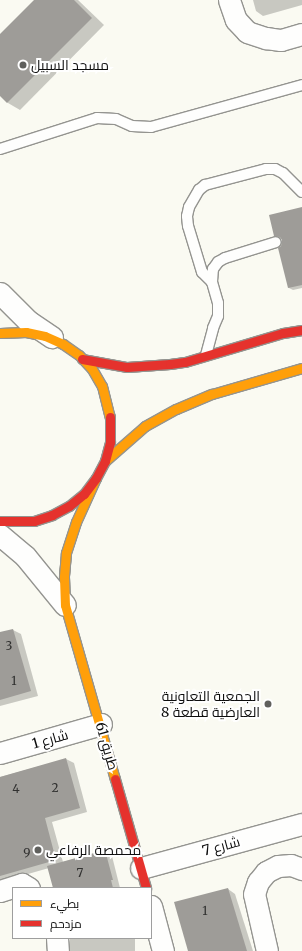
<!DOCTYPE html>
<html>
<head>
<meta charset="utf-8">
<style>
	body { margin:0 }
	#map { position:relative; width:302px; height:951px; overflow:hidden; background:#fafaf2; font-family:Merriweather,Cairo,serif }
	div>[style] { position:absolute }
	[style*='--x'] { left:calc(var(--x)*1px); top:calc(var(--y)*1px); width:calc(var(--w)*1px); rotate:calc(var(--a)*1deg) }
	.shadow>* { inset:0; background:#0003; transform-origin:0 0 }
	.building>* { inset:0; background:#9e9c98 }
	.roads { filter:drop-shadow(1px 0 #949490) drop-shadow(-1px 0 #949490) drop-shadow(0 1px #949490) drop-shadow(0 -1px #949490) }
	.lane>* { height:10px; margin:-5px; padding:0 5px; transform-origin:5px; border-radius:5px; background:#fefefd }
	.street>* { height:21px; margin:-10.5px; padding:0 10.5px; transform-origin:10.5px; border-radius:10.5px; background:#fefefd }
	.slow>* { height:9px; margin:-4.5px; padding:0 4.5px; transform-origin:4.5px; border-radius:4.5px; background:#ff9f0a }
	.jam>* { height:9px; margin:-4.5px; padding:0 4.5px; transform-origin:4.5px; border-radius:4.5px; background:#e5322d }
	.dots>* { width:11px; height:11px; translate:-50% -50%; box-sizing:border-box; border:2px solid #fff; border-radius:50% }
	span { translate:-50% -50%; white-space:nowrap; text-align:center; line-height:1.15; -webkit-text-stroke:4px #fff; paint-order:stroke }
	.number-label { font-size:12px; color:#313130 }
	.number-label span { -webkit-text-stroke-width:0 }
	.poi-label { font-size:14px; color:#0d0d0d }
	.left { translate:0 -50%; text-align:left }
	.right { translate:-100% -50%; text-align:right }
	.street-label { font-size:14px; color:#0d0d0d }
	.legend { position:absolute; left:12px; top:887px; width:140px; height:52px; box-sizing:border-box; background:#fff; border:1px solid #9e9e9e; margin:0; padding:5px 7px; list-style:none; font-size:12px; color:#0d0d0d }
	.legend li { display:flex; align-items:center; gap:8px; height:20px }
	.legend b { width:20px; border:1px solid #9e9e9e }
</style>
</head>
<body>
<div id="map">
	<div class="shadow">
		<div style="clip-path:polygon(35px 0,78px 0,104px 25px,20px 110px,8px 103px,0 95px,0 36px)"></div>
		<div style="clip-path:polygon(253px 0,302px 0,302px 5px,263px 16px,256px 11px)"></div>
		<div style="clip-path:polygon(302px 208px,302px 288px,293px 290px,289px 288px,282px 247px,283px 240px,275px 235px)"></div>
		<div style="clip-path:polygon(13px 630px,21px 634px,38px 696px,0 706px,0 633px)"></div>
		<div style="clip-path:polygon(66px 759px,74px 763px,87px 812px,52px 822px,63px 862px,105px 851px,112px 856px,120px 888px,54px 888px,49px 868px,0 882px,0 777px)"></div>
		<div style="clip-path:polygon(228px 889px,235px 894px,253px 951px,189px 951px)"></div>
		<div style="left:70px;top:938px;width:65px;height:13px"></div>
	</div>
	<div class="building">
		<div style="clip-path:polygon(34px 0,74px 0,92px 18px,7px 103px,0 96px,0 34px)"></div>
		<div style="clip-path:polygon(302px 207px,302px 285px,288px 288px,278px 248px,281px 246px,282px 240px,280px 237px,274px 236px,269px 215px)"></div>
		<div style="clip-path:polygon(13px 629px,31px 691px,0 700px,0 632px)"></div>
		<div style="clip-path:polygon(66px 758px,80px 808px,45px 818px,56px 860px,0 876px,0 777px)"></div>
		<div style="clip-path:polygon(105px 850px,113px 880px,111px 880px,113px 888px,53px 888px,47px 866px)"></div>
		<div style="clip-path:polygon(228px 888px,247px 951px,188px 951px,174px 902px)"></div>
	</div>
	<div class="roads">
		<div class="lane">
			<div style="--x:0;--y:149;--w:102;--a:-17.7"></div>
			<div style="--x:97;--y:118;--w:19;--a:3"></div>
			<div style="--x:116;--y:119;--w:17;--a:24"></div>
			<div style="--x:132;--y:126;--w:19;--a:3"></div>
			<div style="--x:151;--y:127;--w:157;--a:-15.5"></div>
			<div style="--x:212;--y:282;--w:14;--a:-135"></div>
			<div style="--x:202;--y:272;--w:48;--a:-106.9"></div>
			<div style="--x:188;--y:226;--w:10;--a:-96"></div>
			<div style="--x:187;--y:216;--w:9;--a:-77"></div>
			<div style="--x:189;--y:207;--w:20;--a:-60"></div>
			<div style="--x:199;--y:190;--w:8;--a:-40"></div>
			<div style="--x:205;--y:185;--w:63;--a:-14.7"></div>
			<div style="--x:266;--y:169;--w:9;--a:0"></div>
			<div style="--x:275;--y:169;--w:9;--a:27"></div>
			<div style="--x:283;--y:173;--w:27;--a:45"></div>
			<div style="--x:206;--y:355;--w:28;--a:-75"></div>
			<div style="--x:213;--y:328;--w:13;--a:-67"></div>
			<div style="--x:218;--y:316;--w:13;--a:-90"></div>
			<div style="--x:218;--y:303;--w:22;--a:-106"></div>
			<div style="--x:212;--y:282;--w:13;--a:-86"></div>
			<div style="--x:213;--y:269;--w:9;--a:-54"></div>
			<div style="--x:218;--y:262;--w:8;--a:-30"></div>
			<div style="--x:225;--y:258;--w:53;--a:-17.4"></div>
		</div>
		<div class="street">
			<div style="--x:229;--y:0;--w:21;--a:71"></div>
			<div style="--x:236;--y:20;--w:16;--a:47"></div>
			<div style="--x:247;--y:32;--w:20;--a:18"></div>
			<div style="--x:266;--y:38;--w:15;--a:8"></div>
			<div style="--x:281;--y:40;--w:22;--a:-16"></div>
			<div style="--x:0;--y:293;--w:40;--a:45"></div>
			<div style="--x:28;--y:321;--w:29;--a:34"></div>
			<div style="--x:0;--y:535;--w:33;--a:40"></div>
			<div style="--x:25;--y:556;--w:63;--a:50.8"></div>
			<div style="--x:0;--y:753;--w:105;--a:-16"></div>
			<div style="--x:141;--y:868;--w:167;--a:-15.3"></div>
			<div style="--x:0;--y:891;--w:23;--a:-18"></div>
			<div style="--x:22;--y:884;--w:8;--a:30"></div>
			<div style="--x:151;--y:906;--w:47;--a:75.1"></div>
			<div style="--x:57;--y:938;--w:13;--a:86"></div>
			<div style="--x:267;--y:951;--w:58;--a:-102.8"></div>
			<div style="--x:254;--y:894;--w:13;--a:-72"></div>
			<div style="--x:258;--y:882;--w:13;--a:-51"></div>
			<div style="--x:266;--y:872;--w:13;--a:-27"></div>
			<div style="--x:278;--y:866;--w:13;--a:-4"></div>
			<div style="--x:291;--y:865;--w:12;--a:20"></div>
		</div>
		<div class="slow">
			<div style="--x:0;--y:333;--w:26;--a:-2"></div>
			<div style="--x:26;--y:332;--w:19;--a:12"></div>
			<div style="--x:45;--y:336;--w:20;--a:24"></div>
			<div style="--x:63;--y:344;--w:19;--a:35"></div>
			<div style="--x:79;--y:355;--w:19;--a:47"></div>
			<div style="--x:92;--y:369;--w:20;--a:60"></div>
			<div style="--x:102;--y:386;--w:32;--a:76"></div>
			<div style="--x:105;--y:461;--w:53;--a:-41.2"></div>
			<div style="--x:145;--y:426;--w:35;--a:-29"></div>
			<div style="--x:176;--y:409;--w:39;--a:-23"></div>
			<div style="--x:212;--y:394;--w:94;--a:-16.1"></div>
			<div style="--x:96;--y:478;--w:48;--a:114.4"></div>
			<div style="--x:76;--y:522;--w:33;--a:108"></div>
			<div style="--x:66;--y:553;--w:24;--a:95"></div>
			<div style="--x:64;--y:577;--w:28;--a:88"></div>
			<div style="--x:65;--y:605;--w:181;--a:74"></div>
		</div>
		<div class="jam">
			<div style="--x:82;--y:359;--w:46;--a:10.1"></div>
			<div style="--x:127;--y:367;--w:43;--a:-4"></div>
			<div style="--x:170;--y:364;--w:15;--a:-8"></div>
			<div style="--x:185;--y:362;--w:102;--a:-16.5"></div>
			<div style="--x:283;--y:333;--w:19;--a:-9"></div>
			<div style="--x:0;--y:521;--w:34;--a:0"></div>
			<div style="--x:34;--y:521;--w:19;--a:-18"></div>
			<div style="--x:52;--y:515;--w:19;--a:-28"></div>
			<div style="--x:69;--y:506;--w:19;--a:-39"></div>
			<div style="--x:84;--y:494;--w:20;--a:-53"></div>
			<div style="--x:96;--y:478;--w:19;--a:-62"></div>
			<div style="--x:105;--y:461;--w:20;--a:-75"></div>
			<div style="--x:110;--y:442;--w:25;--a:-90"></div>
			<div style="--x:115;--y:779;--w:113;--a:74.1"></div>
		</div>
	</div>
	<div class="dots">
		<div style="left:23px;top:65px;background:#60605d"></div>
		<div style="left:268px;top:704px;background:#60605d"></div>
		<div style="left:38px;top:850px;background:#60605d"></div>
	</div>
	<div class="number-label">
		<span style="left:9px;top:646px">3</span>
		<span style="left:14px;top:681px">1</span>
		<span style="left:55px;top:788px">2</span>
		<span style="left:16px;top:789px">4</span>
		<span style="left:27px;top:853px">9</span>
		<span style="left:80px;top:873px">7</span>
		<span style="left:205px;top:911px">1</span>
	</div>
	<div class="poi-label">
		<span class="left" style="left:31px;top:65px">مسجد السبيل</span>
		<span class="right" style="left:260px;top:704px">الجمعية التعاونية<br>العارضية قطعة 8</span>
		<span class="left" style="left:46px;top:850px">محمصة الرفاعي</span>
	</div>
	<div class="street-label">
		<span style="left:50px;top:739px;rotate:-16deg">شارع 1</span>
		<span style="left:107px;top:746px;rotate:74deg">طريق 61</span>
		<span style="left:221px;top:846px;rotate:-15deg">شارع 7</span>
	</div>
	<ul class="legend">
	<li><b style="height:5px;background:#ff9f0a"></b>بطيء</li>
	<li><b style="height:5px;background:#e5322d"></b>مزدحم</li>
	</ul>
</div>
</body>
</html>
